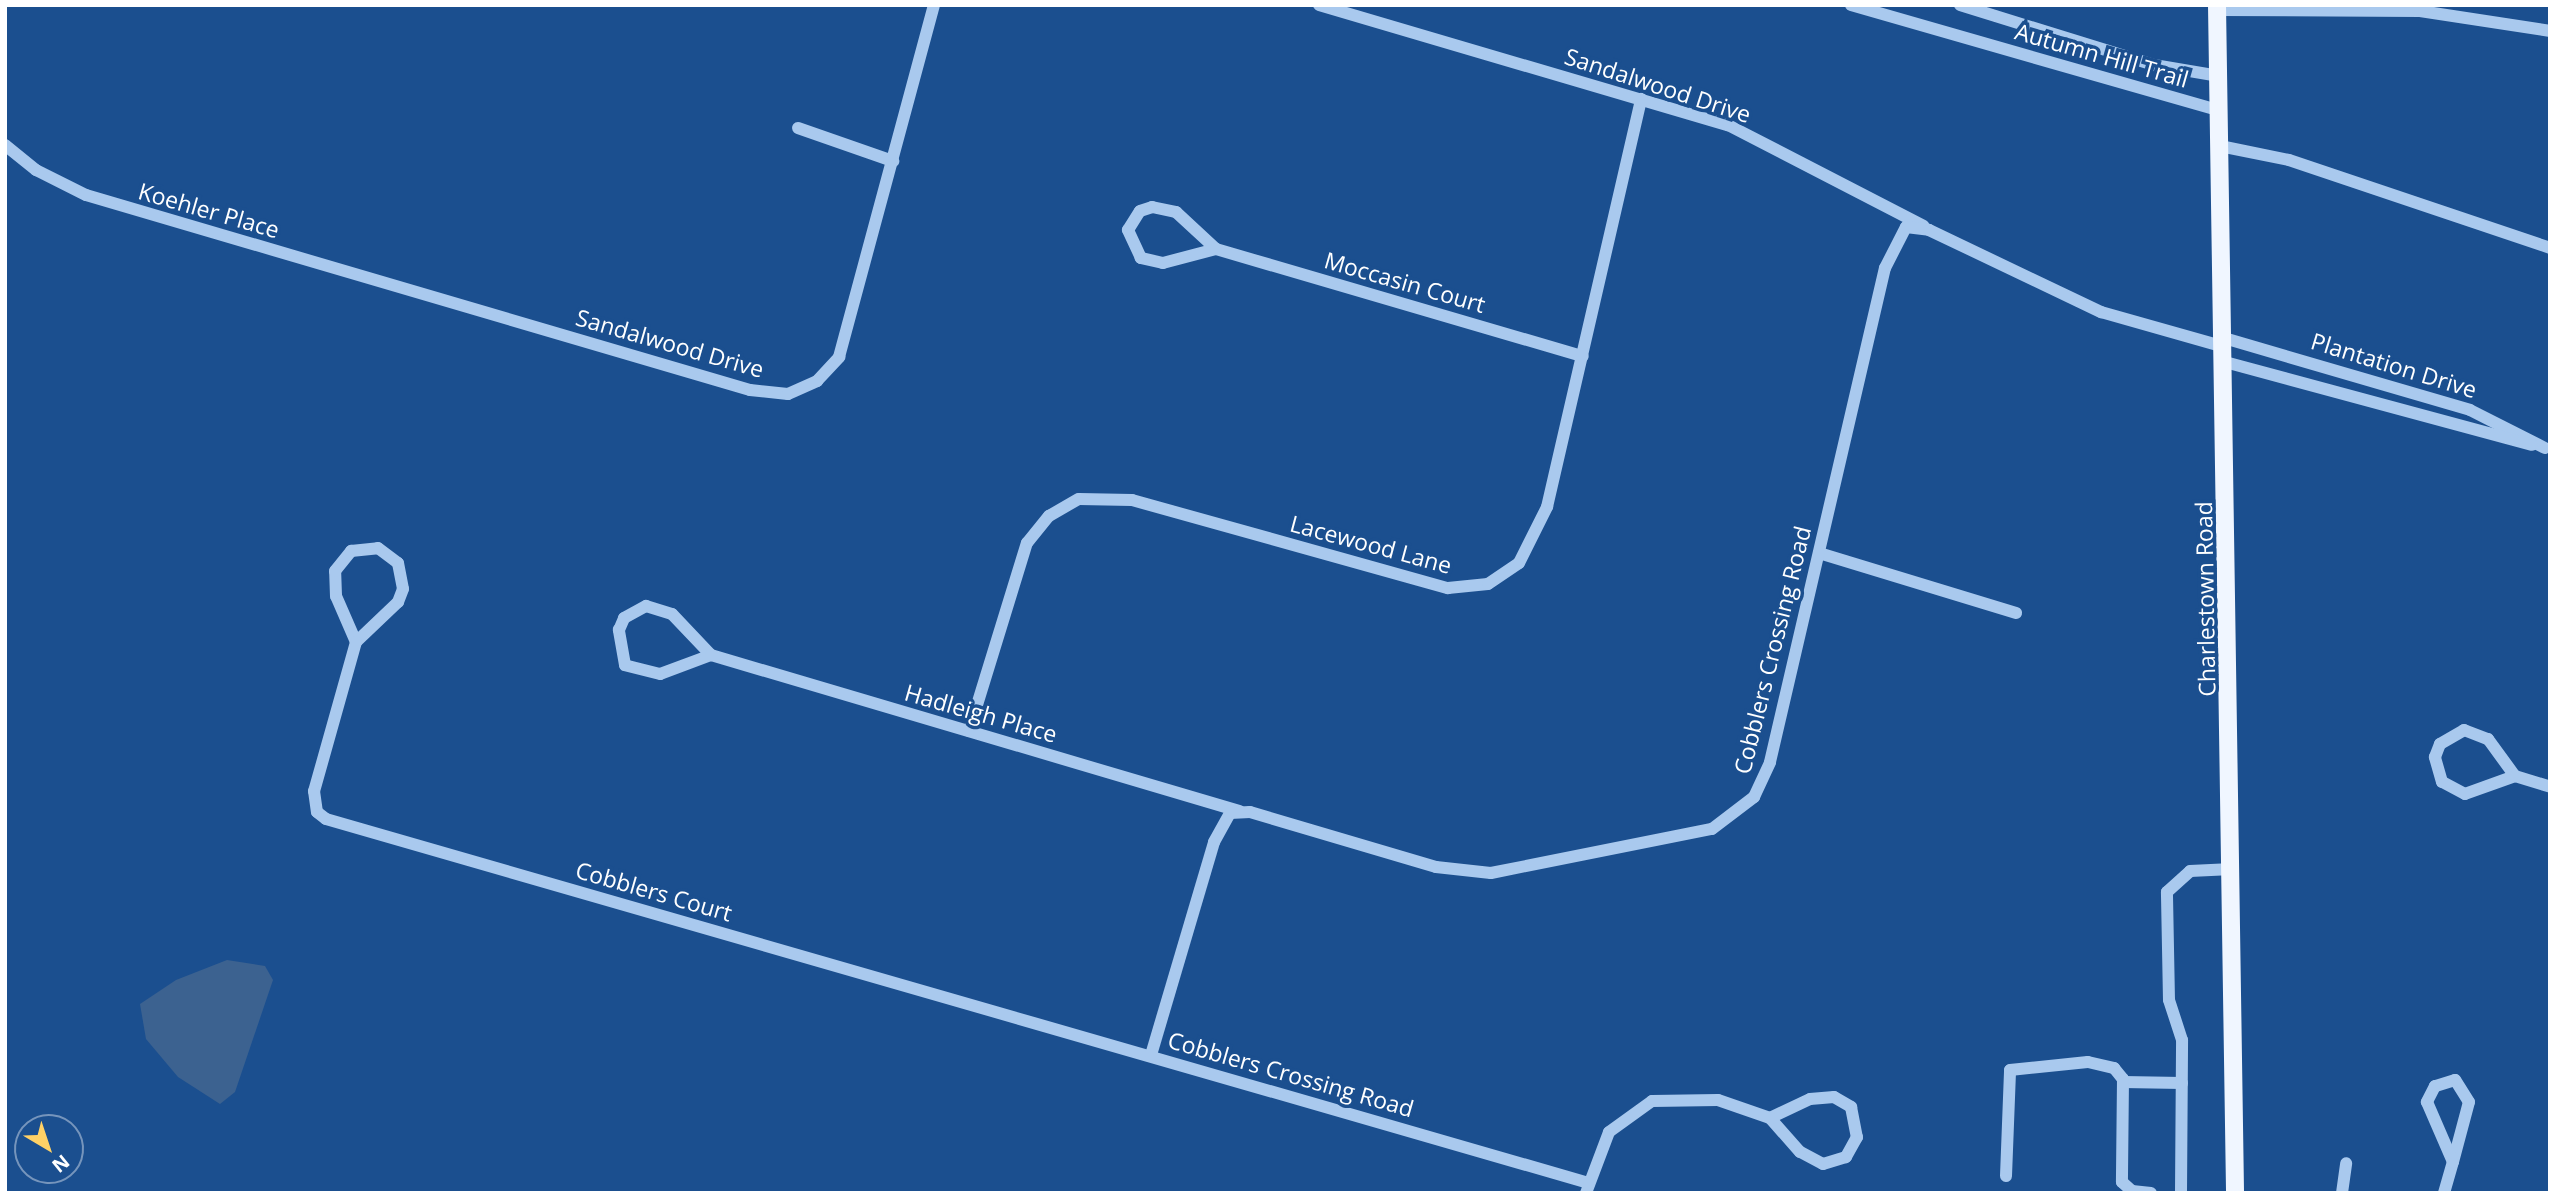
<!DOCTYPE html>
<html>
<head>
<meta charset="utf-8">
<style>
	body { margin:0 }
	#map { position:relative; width:2555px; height:1198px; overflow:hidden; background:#1b4f8f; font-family:"Open Sans",sans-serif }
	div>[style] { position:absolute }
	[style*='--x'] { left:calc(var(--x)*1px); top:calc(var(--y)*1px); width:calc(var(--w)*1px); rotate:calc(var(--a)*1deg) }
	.water>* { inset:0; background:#3c6290 }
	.minor>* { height:12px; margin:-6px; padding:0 6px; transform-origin:6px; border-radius:6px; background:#a9c9ee }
	.major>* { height:18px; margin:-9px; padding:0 9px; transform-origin:9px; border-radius:9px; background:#f0f6ff }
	span { translate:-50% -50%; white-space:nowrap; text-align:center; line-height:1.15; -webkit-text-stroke:7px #1b4f8f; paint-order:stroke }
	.street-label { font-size:23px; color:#fff }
	.frame { position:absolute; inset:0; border:7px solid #fff; pointer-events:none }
	.north { position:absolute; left:14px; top:1114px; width:70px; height:70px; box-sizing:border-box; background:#1b4f8f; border:2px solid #7695bc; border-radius:50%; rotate:141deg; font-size:19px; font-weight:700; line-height:28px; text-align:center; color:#fff }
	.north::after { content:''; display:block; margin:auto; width:24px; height:32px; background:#ffd166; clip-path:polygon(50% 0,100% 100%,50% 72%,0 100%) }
</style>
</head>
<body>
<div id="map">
	<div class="water">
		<div style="clip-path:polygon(227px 960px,265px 966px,273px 980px,235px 1092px,220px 1104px,178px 1077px,146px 1039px,140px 1004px,176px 980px)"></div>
	</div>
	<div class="minor">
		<div style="--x:1319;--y:5;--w:426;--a:16.4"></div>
		<div style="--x:1728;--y:125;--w:220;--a:27.3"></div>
		<div style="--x:1851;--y:5;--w:384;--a:16"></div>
		<div style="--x:1960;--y:5;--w:203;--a:17.2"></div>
		<div style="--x:2154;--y:65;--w:66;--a:9.6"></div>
		<div style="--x:2217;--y:10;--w:203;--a:0.3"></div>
		<div style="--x:2420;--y:11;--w:132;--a:8.7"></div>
		<div style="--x:798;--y:128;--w:101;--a:19.2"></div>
		<div style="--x:5;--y:145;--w:40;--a:39"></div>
		<div style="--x:36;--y:170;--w:56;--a:26.6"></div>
		<div style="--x:86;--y:195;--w:692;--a:16.37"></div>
		<div style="--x:750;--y:390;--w:38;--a:6"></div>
		<div style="--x:788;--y:394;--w:32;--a:-24"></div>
		<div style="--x:817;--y:381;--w:33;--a:-47"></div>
		<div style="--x:839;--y:357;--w:365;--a:-74.9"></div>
		<div style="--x:2220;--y:146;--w:70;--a:11.5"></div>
		<div style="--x:2289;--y:160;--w:275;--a:18.6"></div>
		<div style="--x:1152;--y:207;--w:25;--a:12"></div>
		<div style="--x:1176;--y:212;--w:54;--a:42.8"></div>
		<div style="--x:1216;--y:249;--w:55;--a:165.2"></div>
		<div style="--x:1163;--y:263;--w:23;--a:-167"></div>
		<div style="--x:1141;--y:258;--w:31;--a:-115"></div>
		<div style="--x:1128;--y:230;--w:22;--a:-58"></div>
		<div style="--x:1140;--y:211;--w:13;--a:-18"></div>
		<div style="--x:1216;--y:249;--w:382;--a:16.3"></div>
		<div style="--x:2224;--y:338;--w:256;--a:16.3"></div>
		<div style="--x:2470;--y:410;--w:84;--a:26.9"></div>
		<div style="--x:2225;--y:362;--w:318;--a:15.1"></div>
		<div style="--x:378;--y:548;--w:25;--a:37"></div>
		<div style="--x:398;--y:563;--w:26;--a:79"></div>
		<div style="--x:403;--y:589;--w:14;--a:111"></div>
		<div style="--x:398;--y:602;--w:58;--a:136.4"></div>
		<div style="--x:356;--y:642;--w:50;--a:-113.5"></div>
		<div style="--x:336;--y:596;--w:25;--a:-92"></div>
		<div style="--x:335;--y:571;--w:26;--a:-51"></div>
		<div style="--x:351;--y:551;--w:27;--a:-6"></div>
		<div style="--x:1819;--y:553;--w:206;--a:16.9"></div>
		<div style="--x:646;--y:606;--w:27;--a:17"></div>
		<div style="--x:672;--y:614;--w:57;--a:46.4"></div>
		<div style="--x:711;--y:655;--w:54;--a:159.6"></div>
		<div style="--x:660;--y:674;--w:36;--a:-166"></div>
		<div style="--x:625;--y:665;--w:36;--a:-100"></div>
		<div style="--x:619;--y:630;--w:13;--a:-67"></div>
		<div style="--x:624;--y:618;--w:25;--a:-29"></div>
		<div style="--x:356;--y:642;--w:155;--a:105.7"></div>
		<div style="--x:314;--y:791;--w:21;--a:82"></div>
		<div style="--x:317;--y:812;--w:11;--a:38"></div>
		<div style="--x:326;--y:819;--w:1314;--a:16.08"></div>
		<div style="--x:711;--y:655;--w:551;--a:16.46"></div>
		<div style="--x:2464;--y:730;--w:26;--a:21"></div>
		<div style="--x:2488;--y:739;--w:46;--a:53.9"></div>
		<div style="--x:2515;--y:776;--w:53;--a:160.2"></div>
		<div style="--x:2465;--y:794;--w:26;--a:-152"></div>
		<div style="--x:2442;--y:782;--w:26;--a:-106"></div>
		<div style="--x:2435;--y:757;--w:14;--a:-69"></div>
		<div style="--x:2440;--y:744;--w:28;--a:-30"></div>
		<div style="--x:969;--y:731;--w:197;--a:-72.9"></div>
		<div style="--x:1027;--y:543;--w:35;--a:-51"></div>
		<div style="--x:1049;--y:516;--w:34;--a:-30"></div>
		<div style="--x:1079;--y:499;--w:53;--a:1.1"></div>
		<div style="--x:1132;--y:500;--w:328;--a:15.6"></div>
		<div style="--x:1448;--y:588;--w:40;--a:-5.7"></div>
		<div style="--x:1488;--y:584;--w:37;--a:-34"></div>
		<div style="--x:1519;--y:563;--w:63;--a:-63.4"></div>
		<div style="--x:1547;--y:507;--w:419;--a:-77"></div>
		<div style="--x:2515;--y:776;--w:37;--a:17"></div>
		<div style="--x:1151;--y:1055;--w:222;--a:-73.5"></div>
		<div style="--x:1214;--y:842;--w:33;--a:-61"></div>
		<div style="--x:1230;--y:813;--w:20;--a:-3"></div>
		<div style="--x:1250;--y:812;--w:194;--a:16.5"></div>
		<div style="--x:1436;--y:867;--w:55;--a:6.2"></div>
		<div style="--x:1491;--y:873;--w:225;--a:-11.3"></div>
		<div style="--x:1712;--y:829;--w:53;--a:-37.3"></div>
		<div style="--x:1754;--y:797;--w:38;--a:-65"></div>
		<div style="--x:1770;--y:762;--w:507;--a:-76.9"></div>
		<div style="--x:1885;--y:268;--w:46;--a:-62.9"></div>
		<div style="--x:1906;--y:227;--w:23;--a:7"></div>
		<div style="--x:1929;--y:230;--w:191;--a:25.5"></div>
		<div style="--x:2101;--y:312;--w:129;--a:15.8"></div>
		<div style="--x:2123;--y:1082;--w:59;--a:1"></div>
		<div style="--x:1834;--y:1097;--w:20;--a:30"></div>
		<div style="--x:1851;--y:1107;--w:31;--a:79"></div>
		<div style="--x:1857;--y:1137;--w:23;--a:119"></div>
		<div style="--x:1846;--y:1157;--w:24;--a:163"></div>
		<div style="--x:1823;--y:1164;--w:26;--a:-152"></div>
		<div style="--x:1800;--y:1152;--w:45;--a:-131.4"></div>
		<div style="--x:1770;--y:1118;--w:44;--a:-25.4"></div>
		<div style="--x:1810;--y:1099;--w:24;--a:-5"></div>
		<div style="--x:2006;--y:1176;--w:106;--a:-87.8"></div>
		<div style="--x:2010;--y:1070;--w:78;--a:-5.9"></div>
		<div style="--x:2088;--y:1062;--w:27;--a:13"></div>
		<div style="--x:2114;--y:1068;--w:14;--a:51"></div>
		<div style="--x:2123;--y:1079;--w:103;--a:90.6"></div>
		<div style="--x:2122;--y:1182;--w:13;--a:42"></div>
		<div style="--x:2132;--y:1191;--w:19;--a:6"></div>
		<div style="--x:1586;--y:1193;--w:65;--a:-69.3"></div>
		<div style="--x:1609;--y:1132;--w:53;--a:-35.8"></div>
		<div style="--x:1652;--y:1101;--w:66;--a:-0.9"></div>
		<div style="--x:1718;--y:1100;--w:55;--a:19.1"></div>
		<div style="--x:2181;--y:1193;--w:153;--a:-89.6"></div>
		<div style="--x:2182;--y:1040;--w:42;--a:-108"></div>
		<div style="--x:2169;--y:1000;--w:108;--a:-91.1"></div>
		<div style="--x:2167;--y:892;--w:31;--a:-42"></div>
		<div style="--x:2190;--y:871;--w:42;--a:-2.7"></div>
		<div style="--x:2342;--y:1193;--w:30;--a:-82"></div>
		<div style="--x:2444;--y:1193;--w:32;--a:-74"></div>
		<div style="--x:2453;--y:1162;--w:62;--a:-75.1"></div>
		<div style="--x:2469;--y:1102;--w:26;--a:-122"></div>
		<div style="--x:2455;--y:1080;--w:21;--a:163"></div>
		<div style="--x:2435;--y:1086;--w:18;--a:117"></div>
		<div style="--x:2427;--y:1102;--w:65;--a:66.6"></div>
	</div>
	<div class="major">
		<div style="--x:2217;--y:5;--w:1188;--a:89.13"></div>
	</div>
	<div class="street-label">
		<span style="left:2102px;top:55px;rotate:16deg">Autumn Hill Trail</span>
		<span style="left:1658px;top:85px;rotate:18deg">Sandalwood Drive</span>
		<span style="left:209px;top:210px;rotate:16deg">Koehler Place</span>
		<span style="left:1405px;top:282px;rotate:16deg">Moccasin Court</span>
		<span style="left:670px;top:343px;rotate:16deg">Sandalwood Drive</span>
		<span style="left:2394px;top:365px;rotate:17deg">Plantation Drive</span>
		<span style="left:1371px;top:544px;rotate:15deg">Lacewood Lane</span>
		<span style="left:2205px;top:599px;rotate:-91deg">Charlestown Road</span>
		<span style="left:1772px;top:650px;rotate:-76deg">Cobblers Crossing Road</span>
		<span style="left:981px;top:713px;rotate:16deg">Hadleigh Place</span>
		<span style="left:654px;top:891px;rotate:16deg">Cobblers Court</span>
		<span style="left:1291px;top:1074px;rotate:16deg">Cobblers Crossing Road</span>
	</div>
	<div class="frame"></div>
	<div class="north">N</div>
</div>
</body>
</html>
